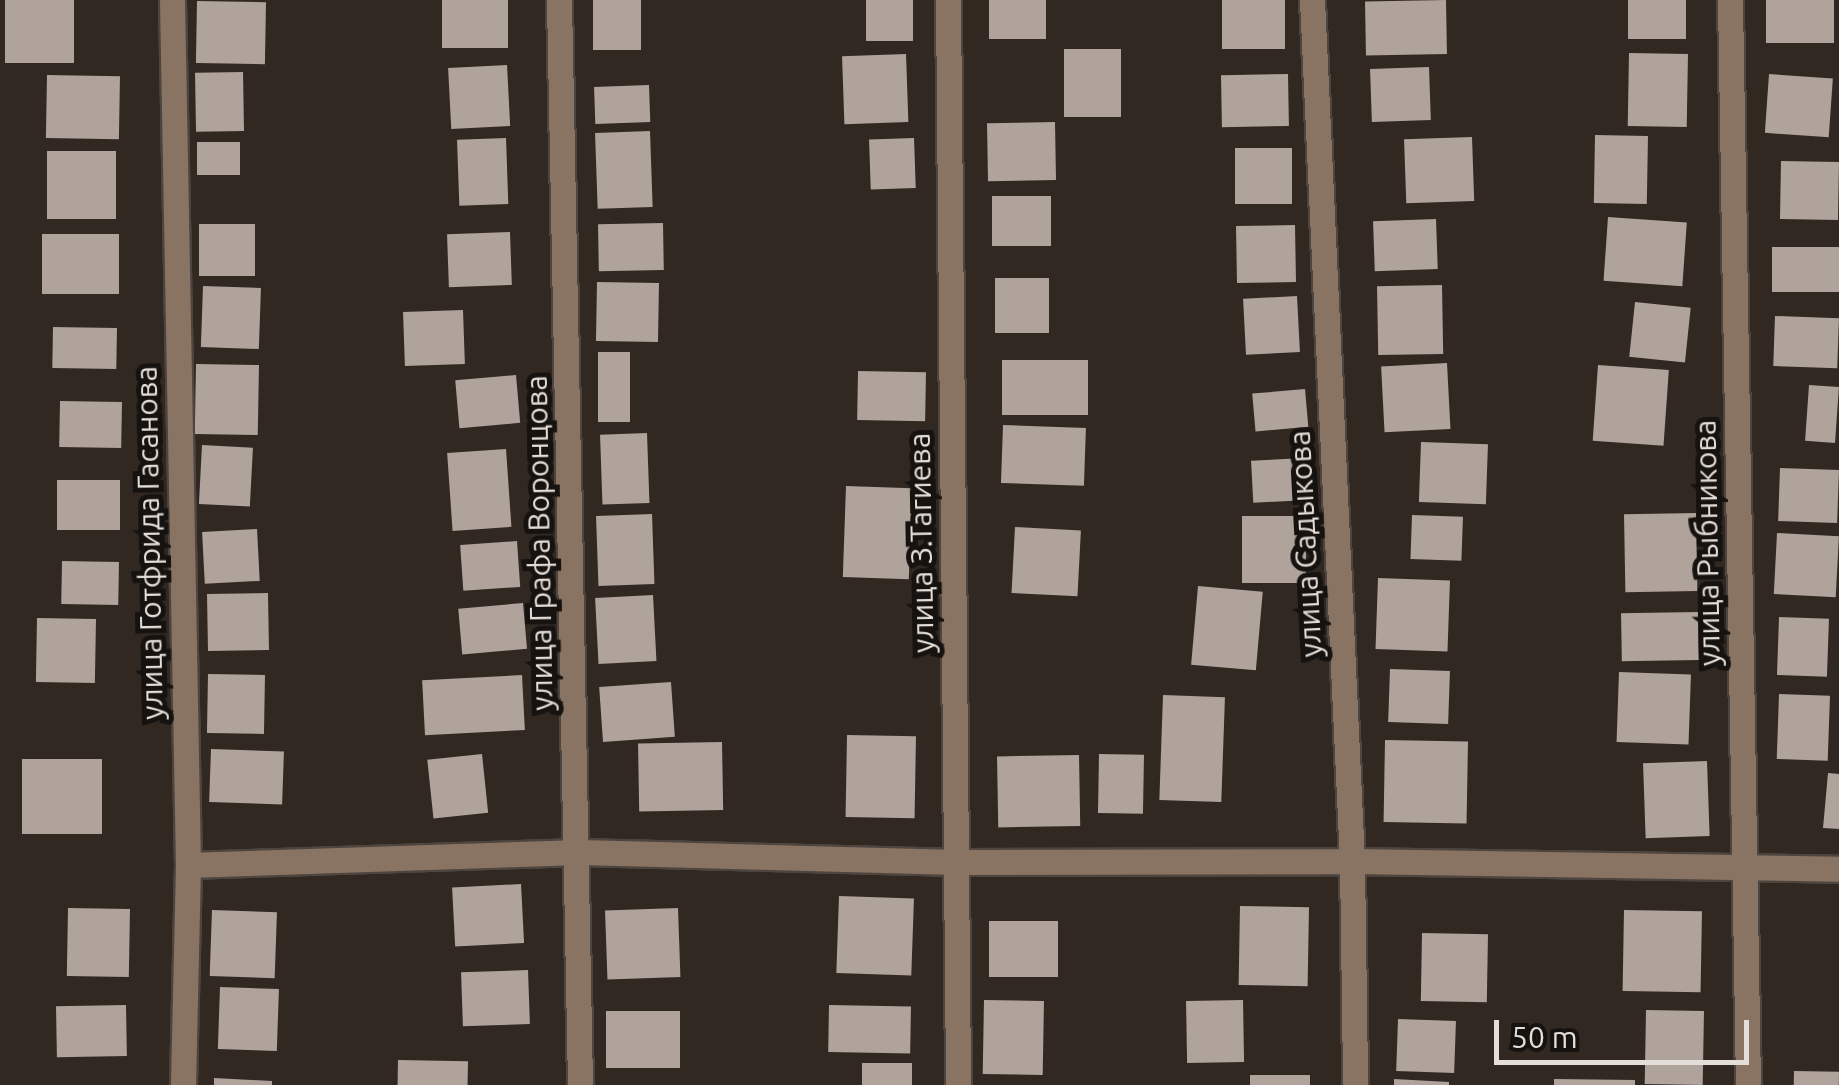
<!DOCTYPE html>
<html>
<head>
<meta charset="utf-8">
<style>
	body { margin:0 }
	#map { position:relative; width:1839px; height:1085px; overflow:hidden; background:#312822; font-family:Ubuntu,sans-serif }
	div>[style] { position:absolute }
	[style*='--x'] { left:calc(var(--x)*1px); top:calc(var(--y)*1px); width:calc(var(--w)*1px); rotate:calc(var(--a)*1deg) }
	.building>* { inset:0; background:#afa39b; transform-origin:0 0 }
	.roads { filter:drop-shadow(2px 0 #4e453f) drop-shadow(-2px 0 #4e453f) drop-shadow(0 2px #4e453f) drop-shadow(0 -2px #4e453f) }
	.minor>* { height:25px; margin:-12.5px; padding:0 12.5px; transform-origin:12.5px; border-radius:12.5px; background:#897464 }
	span { translate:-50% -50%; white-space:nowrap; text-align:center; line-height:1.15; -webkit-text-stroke:10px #16120f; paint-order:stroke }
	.street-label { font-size:30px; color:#e4ded9 }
	.scale { position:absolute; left:1494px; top:1020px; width:255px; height:45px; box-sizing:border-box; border:5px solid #e4ded9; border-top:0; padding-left:12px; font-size:30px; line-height:35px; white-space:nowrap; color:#e4ded9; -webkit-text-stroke:8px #16120f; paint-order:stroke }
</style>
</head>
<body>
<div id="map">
	<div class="building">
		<div style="left:5px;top:0;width:69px;height:63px"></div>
		<div style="left:442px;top:0;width:66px;height:48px"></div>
		<div style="left:593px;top:0;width:48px;height:50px"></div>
		<div style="left:866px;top:0;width:47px;height:41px"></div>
		<div style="left:989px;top:0;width:57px;height:39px"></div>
		<div style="left:1222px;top:0;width:63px;height:49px"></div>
		<div style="left:1446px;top:0;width:54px;height:81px;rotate:89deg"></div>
		<div style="left:1628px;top:0;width:58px;height:39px"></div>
		<div style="left:1766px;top:0;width:68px;height:43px"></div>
		<div style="left:197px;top:1px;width:69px;height:62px;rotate:1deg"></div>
		<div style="left:1064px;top:49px;width:57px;height:68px"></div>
		<div style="left:1629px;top:53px;width:59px;height:73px;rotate:1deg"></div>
		<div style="left:906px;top:54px;width:68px;height:64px;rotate:88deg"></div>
		<div style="left:507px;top:65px;width:61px;height:59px;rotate:87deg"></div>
		<div style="left:1429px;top:67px;width:53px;height:59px;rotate:88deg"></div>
		<div style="left:243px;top:72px;width:59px;height:48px;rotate:89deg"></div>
		<div style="left:1288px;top:74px;width:52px;height:67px;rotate:89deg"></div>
		<div style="left:1769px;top:74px;width:64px;height:59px;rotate:4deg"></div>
		<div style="left:47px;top:75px;width:73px;height:63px;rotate:1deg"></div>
		<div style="left:649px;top:85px;width:37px;height:55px;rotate:88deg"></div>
		<div style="left:1055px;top:122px;width:58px;height:68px;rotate:89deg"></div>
		<div style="left:650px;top:131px;width:76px;height:55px;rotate:88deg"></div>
		<div style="left:1595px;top:135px;width:53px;height:68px;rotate:1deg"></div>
		<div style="left:1472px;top:137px;width:64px;height:68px;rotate:88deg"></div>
		<div style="left:506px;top:138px;width:66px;height:49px;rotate:88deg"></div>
		<div style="left:914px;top:138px;width:50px;height:45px;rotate:88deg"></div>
		<div style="left:240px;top:142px;width:33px;height:43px;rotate:90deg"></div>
		<div style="left:1292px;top:148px;width:56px;height:57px;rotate:90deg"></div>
		<div style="left:47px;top:151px;width:69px;height:68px"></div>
		<div style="left:1781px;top:161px;width:58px;height:58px;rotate:1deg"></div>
		<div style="left:992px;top:196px;width:59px;height:50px"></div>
		<div style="left:1608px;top:217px;width:79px;height:64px;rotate:4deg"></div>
		<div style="left:1436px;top:219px;width:50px;height:63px;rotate:88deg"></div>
		<div style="left:663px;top:223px;width:47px;height:65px;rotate:89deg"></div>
		<div style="left:199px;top:224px;width:56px;height:52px"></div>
		<div style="left:1295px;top:225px;width:57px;height:59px;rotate:89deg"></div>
		<div style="left:510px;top:232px;width:53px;height:63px;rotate:88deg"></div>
		<div style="left:42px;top:234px;width:77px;height:60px"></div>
		<div style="left:1772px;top:247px;width:67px;height:45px"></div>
		<div style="left:995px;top:278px;width:54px;height:55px"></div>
		<div style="left:597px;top:282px;width:62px;height:59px;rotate:1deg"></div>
		<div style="left:1442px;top:285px;width:69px;height:65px;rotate:89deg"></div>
		<div style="left:203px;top:286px;width:58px;height:61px;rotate:2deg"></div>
		<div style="left:1297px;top:296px;width:56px;height:54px;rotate:87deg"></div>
		<div style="left:1635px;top:302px;width:56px;height:55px;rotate:6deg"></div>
		<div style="left:463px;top:310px;width:54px;height:60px;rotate:88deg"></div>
		<div style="left:1775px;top:316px;width:64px;height:50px;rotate:2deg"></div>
		<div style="left:53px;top:327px;width:64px;height:41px;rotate:1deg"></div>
		<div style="left:598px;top:352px;width:32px;height:70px"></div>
		<div style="left:1088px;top:360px;width:55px;height:86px;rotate:90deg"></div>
		<div style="left:1447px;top:363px;width:66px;height:66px;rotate:87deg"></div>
		<div style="left:196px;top:364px;width:63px;height:70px;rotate:1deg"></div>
		<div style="left:1598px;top:365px;width:71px;height:76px;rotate:4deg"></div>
		<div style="left:858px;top:371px;width:68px;height:49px;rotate:1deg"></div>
		<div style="left:516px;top:375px;width:48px;height:61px;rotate:85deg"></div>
		<div style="left:1809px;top:385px;width:30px;height:56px;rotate:4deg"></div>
		<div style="left:1305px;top:389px;width:38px;height:53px;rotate:85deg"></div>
		<div style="left:60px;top:401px;width:62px;height:46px;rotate:1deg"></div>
		<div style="left:1003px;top:425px;width:83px;height:58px;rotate:2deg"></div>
		<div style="left:647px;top:433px;width:70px;height:47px;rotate:88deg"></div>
		<div style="left:1421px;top:442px;width:67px;height:60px;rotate:2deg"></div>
		<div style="left:202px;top:445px;width:51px;height:59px;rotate:3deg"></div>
		<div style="left:506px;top:449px;width:78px;height:59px;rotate:86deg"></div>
		<div style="left:1305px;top:458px;width:42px;height:54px;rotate:87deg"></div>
		<div style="left:1780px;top:468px;width:59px;height:53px;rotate:2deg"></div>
		<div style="left:57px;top:480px;width:63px;height:50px"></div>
		<div style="left:846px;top:486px;width:66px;height:91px;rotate:2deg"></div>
		<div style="left:1696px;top:513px;width:78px;height:72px;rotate:89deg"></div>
		<div style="left:652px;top:514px;width:70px;height:56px;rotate:88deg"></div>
		<div style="left:1412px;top:515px;width:51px;height:44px;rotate:2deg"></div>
		<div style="left:1242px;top:516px;width:64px;height:67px"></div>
		<div style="left:1015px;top:527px;width:66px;height:66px;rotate:3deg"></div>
		<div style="left:257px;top:529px;width:52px;height:55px;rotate:87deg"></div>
		<div style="left:1777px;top:533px;width:62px;height:61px;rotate:3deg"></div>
		<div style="left:517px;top:541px;width:46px;height:57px;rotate:86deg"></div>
		<div style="left:62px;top:561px;width:57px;height:43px;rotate:1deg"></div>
		<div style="left:1378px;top:578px;width:72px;height:71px;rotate:2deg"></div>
		<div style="left:1198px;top:586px;width:65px;height:79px;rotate:5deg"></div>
		<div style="left:268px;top:593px;width:57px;height:61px;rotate:89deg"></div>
		<div style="left:653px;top:595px;width:66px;height:58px;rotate:87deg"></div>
		<div style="left:523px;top:603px;width:46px;height:65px;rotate:85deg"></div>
		<div style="left:1698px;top:612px;width:48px;height:77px;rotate:89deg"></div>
		<div style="left:1779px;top:617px;width:50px;height:58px;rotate:2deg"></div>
		<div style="left:37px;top:618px;width:59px;height:64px;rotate:1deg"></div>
		<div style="left:1390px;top:669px;width:60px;height:53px;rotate:2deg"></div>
		<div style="left:1619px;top:672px;width:72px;height:70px;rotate:2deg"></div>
		<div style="left:208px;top:674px;width:57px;height:59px;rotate:1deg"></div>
		<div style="left:522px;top:675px;width:55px;height:100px;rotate:87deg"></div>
		<div style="left:671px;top:682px;width:55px;height:72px;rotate:86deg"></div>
		<div style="left:1779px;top:694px;width:51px;height:65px;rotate:2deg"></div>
		<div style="left:1163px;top:695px;width:62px;height:105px;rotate:2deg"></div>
		<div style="left:847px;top:735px;width:69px;height:82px;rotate:1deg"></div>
		<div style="left:1385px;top:740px;width:83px;height:82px;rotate:1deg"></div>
		<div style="left:722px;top:742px;width:68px;height:84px;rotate:89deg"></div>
		<div style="left:211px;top:749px;width:73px;height:53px;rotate:2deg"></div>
		<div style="left:482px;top:754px;width:59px;height:55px;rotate:84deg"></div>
		<div style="left:1099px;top:754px;width:45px;height:59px;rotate:1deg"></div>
		<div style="left:1079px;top:755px;width:71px;height:82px;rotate:89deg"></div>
		<div style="left:22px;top:759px;width:80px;height:75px"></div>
		<div style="left:1707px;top:761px;width:75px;height:64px;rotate:88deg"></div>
		<div style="clip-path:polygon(1828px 773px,1839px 774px,1839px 829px,1823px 828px)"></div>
		<div style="left:521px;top:884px;width:59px;height:69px;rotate:87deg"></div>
		<div style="left:839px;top:896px;width:75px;height:77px;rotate:2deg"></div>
		<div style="left:1240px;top:906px;width:69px;height:79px;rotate:1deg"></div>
		<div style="left:68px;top:908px;width:62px;height:68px;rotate:1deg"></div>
		<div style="left:678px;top:908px;width:69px;height:73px;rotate:88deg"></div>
		<div style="left:212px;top:910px;width:65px;height:66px;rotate:2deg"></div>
		<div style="left:1624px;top:910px;width:78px;height:81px;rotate:1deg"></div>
		<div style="left:989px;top:921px;width:69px;height:56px"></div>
		<div style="left:1422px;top:933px;width:66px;height:68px;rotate:1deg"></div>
		<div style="left:528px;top:970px;width:54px;height:67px;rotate:88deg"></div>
		<div style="left:220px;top:987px;width:59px;height:62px;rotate:2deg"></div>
		<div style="left:984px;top:1000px;width:60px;height:74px;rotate:1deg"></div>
		<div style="left:1243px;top:1000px;width:62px;height:57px;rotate:89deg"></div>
		<div style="left:126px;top:1005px;width:51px;height:70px;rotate:89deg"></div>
		<div style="left:829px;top:1005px;width:82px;height:47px;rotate:1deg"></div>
		<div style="left:1646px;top:1010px;width:58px;height:74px;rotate:1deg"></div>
		<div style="left:680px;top:1011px;width:57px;height:74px;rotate:90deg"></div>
		<div style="left:1398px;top:1019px;width:58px;height:52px;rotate:2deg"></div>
		<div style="left:398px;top:1060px;width:70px;height:25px;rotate:1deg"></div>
		<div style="left:912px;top:1063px;width:22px;height:50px;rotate:90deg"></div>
		<div style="left:1794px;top:1071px;width:45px;height:14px;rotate:1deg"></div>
		<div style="left:1310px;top:1075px;width:10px;height:60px;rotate:90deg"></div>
		<div style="clip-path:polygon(214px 1078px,272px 1081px,272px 1085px,214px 1085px)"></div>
		<div style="clip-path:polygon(1394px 1079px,1449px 1082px,1449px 1085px,1394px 1085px)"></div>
		<div style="clip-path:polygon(1554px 1079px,1635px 1080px,1635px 1085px,1554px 1085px)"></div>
	</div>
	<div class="roads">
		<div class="minor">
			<div style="--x:172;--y:0;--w:865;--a:88.94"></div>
			<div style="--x:188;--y:865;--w:220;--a:91.3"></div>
			<div style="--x:559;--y:0;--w:1085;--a:88.89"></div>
			<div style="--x:948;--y:0;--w:1085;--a:89.47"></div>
			<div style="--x:1312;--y:0;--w:862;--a:87.34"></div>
			<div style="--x:1352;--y:861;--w:224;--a:89.2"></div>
			<div style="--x:1730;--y:0;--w:1085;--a:89.05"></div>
			<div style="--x:188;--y:865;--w:391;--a:-1.9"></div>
			<div style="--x:579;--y:852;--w:378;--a:1.5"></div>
			<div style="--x:957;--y:862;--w:395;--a:-0.1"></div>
			<div style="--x:1352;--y:861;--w:487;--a:0.9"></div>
		</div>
	</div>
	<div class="street-label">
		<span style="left:149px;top:543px;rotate:-91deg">улица Готфрида Гасанова</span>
		<span style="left:539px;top:543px;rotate:-91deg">улица Графа Воронцова</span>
		<span style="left:921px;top:543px;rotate:-91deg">улица З.Тагиева</span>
		<span style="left:1707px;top:543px;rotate:-91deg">улица Рыбникова</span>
		<span style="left:1305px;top:544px;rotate:-93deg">улица Садыкова</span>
	</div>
	<div class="scale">50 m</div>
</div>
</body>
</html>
